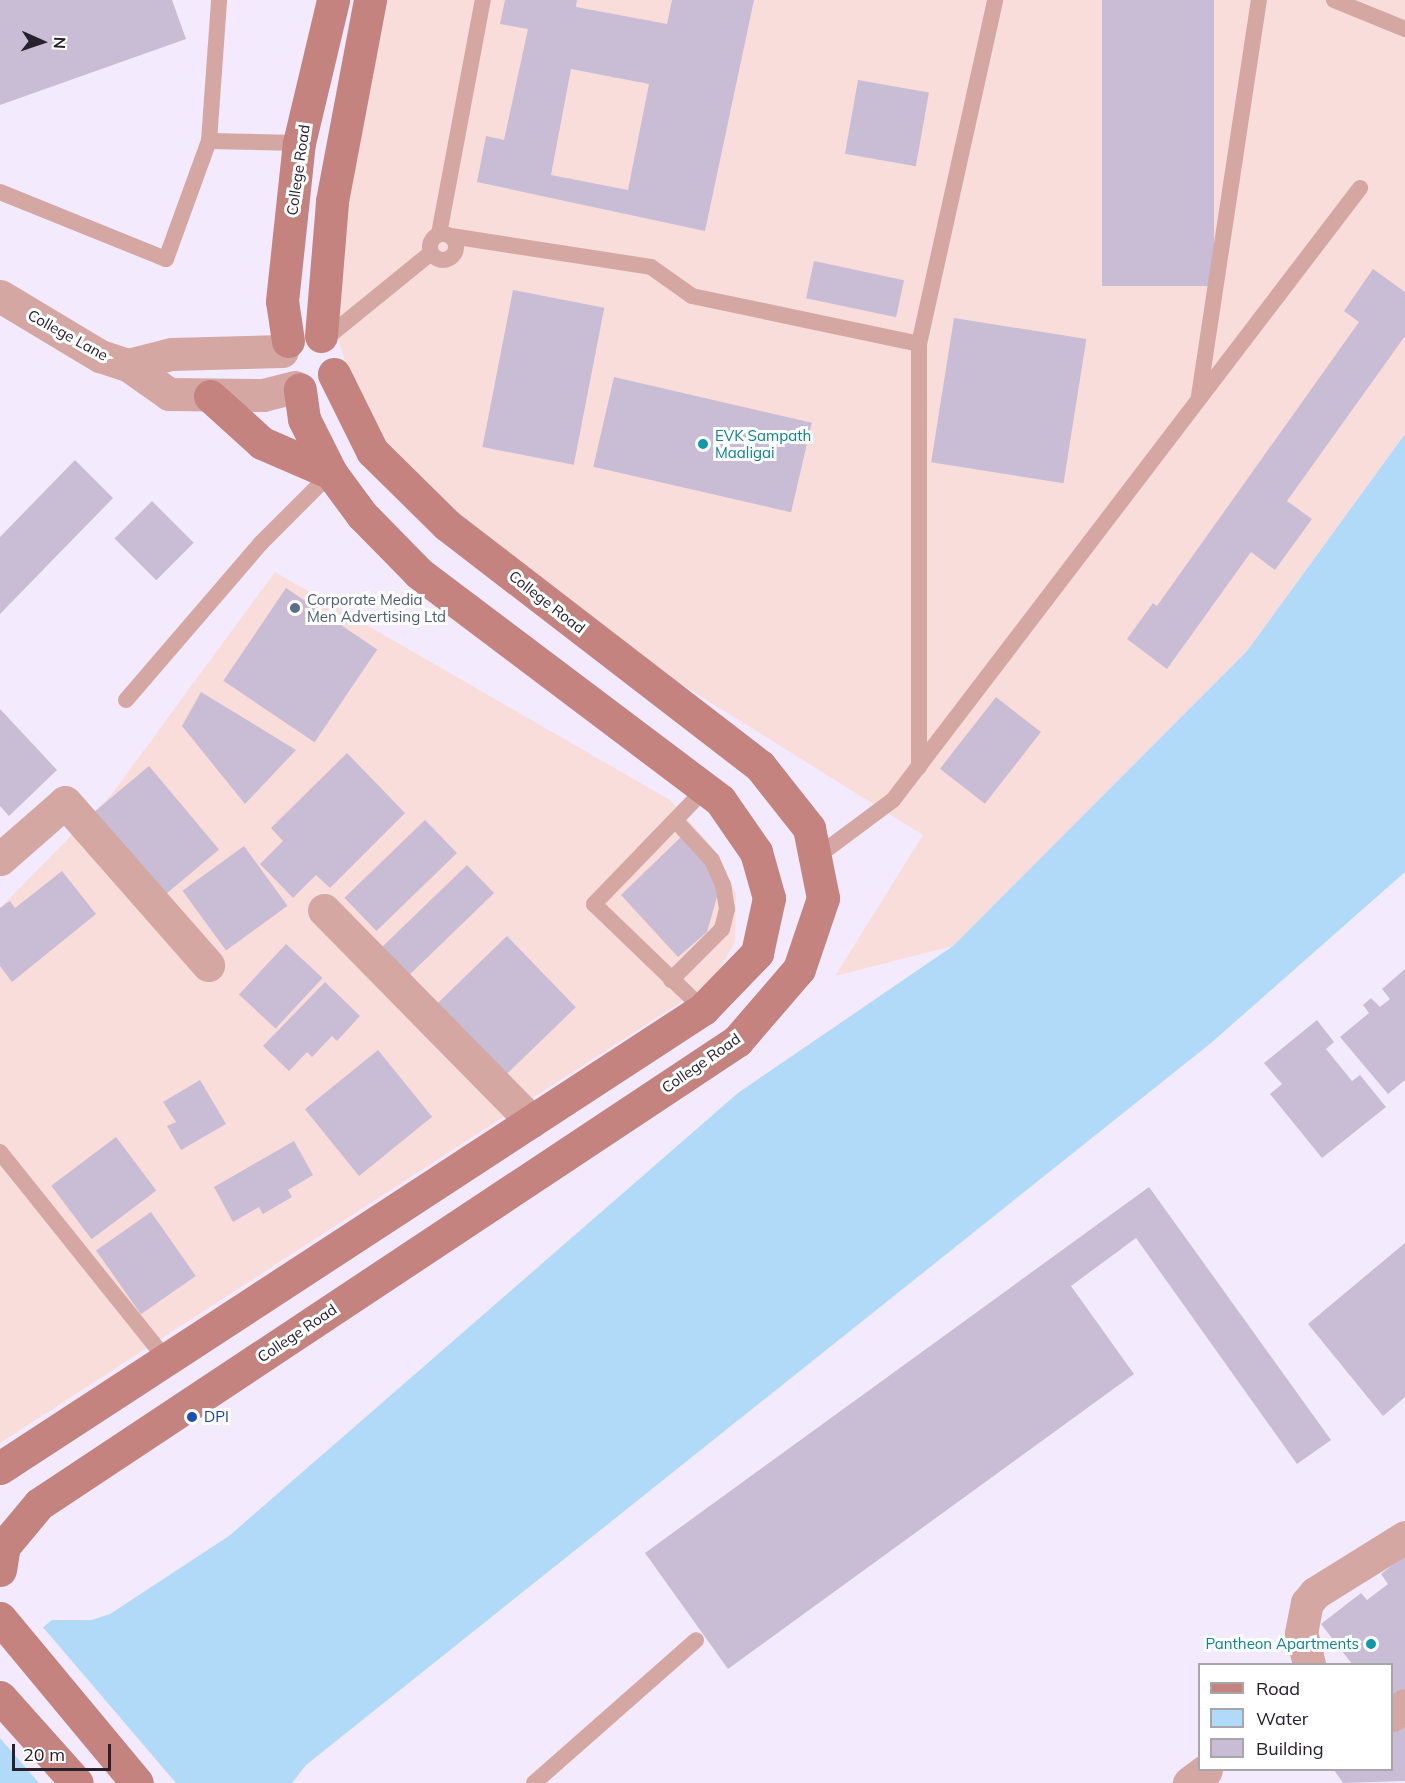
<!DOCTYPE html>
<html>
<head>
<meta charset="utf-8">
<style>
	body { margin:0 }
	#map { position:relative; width:1405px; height:1783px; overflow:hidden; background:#f3eafe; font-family:Mulish,sans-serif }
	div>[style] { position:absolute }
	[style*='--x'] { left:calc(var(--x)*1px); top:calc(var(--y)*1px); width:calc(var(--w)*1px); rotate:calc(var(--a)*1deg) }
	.commercial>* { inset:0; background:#f8dddb }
	.water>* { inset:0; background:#b1daf8 }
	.pier>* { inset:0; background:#f3eafe }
	.building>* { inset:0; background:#c8bdd5; transform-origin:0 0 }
	.lane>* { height:16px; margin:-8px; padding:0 8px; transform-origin:8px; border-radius:8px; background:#d4a7a3 }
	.lane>.ring { margin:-8px; padding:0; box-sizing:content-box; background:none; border:16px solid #d4a7a3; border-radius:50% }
	.street>* { height:33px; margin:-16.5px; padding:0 16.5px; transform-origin:16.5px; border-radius:16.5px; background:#d4a7a3 }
	.secondary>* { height:33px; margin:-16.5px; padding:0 16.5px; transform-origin:16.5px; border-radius:16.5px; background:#c4837f }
	.dots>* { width:16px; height:16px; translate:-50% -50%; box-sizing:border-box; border:3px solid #fff; border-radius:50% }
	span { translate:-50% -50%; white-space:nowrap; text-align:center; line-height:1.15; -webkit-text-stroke:6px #fff; paint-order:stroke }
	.street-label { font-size:15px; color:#26212a }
	.culture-label { font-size:15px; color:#0d838f }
	.left { translate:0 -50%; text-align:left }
	.right { translate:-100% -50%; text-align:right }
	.service-label { font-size:15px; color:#4e5e75 }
	.transit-label { font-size:15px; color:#164399 }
	.legend { position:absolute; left:1198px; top:1663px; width:195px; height:108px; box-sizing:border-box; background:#fff; border:2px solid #a8a6aa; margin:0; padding:8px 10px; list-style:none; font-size:18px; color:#26212a }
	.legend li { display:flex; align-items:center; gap:12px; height:30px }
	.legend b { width:30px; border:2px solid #a8a6aa }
	.north { position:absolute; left:12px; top:12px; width:60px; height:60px; -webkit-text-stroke:4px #fff; paint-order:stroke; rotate:93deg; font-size:16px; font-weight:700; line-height:24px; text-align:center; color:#26212a }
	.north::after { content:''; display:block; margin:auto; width:21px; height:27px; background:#26212a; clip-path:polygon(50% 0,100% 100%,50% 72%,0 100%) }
	.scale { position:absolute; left:12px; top:1744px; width:99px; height:27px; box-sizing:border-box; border:3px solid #26212a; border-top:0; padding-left:8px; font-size:18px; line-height:21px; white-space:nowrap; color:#26212a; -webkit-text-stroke:4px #fff; paint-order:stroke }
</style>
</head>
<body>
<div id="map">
	<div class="commercial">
		<div style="clip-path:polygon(386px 0,1405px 0,1405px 434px,1247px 651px,953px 946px,835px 976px,923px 835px,450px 540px,368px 439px,338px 338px,336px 224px)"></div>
		<div style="clip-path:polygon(275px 572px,670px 800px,712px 847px,736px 893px,735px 942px,712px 982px,0 1443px,0 908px,111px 795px)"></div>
	</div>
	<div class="water">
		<div style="clip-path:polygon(1405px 434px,1405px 872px,1211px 1043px,306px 1765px,292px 1783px,0 1783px,0 1662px,52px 1620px,92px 1620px,110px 1614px,229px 1536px,738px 1093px,953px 946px,1247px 651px)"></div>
	</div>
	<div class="pier">
		<div style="clip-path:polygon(42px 1626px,176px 1783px,39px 1783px,0 1738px,0 1662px)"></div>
	</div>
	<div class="building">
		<div style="clip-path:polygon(0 0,172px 0,186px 39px,0 105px)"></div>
		<div style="clip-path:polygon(evenodd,505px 0,577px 0,576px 7px,667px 24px,672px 0,754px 0,705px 231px,477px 182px,486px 136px,504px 140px,528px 29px,500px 24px,505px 0,571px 69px,649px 84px,628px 190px,551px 175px,571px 69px)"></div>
		<div style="left:1102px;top:0;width:112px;height:286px"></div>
		<div style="left:858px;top:80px;width:72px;height:75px;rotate:10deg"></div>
		<div style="left:814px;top:261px;width:92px;height:38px;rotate:12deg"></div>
		<div style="clip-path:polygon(1373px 269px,1405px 292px,1405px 336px,1287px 501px,1312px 519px,1275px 570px,1251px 552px,1167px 669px,1127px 639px,1153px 603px,1157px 606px,1359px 322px,1344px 311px)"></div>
		<div style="left:513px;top:290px;width:93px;height:160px;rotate:11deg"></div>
		<div style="left:954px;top:318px;width:134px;height:146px;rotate:9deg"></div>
		<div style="left:614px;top:377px;width:203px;height:92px;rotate:13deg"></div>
		<div style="clip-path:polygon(75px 460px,113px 498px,0 614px,0 537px)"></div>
		<div style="left:152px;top:501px;width:59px;height:53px;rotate:45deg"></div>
		<div style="left:286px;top:588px;width:110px;height:112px;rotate:34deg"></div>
		<div style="clip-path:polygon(201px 692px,296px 750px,245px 804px,182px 726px)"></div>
		<div style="left:996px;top:697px;width:57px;height:91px;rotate:38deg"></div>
		<div style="clip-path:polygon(0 709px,57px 770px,9px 816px,0 806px)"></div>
		<div style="clip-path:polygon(347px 753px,405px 813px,330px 888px,316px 875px,293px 898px,260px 864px,283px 841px,271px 828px)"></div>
		<div style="left:149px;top:766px;width:109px;height:79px;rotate:50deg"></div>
		<div style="left:425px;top:820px;width:46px;height:112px;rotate:46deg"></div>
		<div style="clip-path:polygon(681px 837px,707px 860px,719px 890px,707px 932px,678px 957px,621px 895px)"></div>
		<div style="left:244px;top:846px;width:74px;height:76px;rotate:54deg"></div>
		<div style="left:467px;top:865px;width:39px;height:122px;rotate:46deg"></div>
		<div style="clip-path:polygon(62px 871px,96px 914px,12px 982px,0 966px,0 908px,10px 901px,15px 908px)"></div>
		<div style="left:507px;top:936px;width:99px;height:97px;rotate:46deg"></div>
		<div style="left:286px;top:944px;width:50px;height:69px;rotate:43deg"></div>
		<div style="clip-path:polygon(1405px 969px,1405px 1080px,1388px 1094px,1340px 1037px,1369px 1013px,1363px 1005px,1371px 998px,1380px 1007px,1390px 999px,1382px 989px)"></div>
		<div style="clip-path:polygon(325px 982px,360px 1016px,337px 1041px,332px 1036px,312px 1057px,307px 1052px,289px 1071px,263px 1046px)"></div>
		<div style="clip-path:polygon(1317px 1020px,1334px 1042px,1326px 1049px,1352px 1081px,1360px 1075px,1386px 1107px,1322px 1158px,1270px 1094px,1282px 1084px,1264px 1063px)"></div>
		<div style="left:378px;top:1050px;width:86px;height:94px;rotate:51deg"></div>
		<div style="clip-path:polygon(200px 1080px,226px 1124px,181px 1150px,167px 1126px,176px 1122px,163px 1102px)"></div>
		<div style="left:116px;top:1137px;width:67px;height:81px;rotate:53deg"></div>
		<div style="clip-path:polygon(294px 1141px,313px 1175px,288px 1190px,292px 1197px,263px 1214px,259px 1207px,233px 1222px,214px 1187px)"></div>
		<div style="clip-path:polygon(1149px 1187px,1331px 1440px,1297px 1464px,1136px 1238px,1071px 1286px,1134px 1374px,728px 1669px,645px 1553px)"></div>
		<div style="left:151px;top:1212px;width:78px;height:67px;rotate:55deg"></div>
		<div style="clip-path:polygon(1405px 1243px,1405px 1397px,1383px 1416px,1308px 1324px)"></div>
		<div style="clip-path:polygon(1405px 1555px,1405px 1695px,1392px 1705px,1392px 1664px,1352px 1664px,1321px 1624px,1361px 1593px,1367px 1600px,1388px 1584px,1381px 1574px)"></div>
		<div style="clip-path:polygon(1405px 1721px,1405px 1781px,1343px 1783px,1334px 1770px,1392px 1770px,1392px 1730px)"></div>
	</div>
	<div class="lane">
		<div style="--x:1334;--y:0;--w:77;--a:22.2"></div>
		<div style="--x:209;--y:141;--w:90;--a:1.3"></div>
		<div style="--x:0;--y:192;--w:179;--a:22"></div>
		<div style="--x:166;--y:259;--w:126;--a:-70"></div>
		<div style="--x:209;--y:141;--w:141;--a:-85.9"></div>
		<div class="ring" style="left:430px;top:234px;width:10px;height:10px"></div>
		<div style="--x:439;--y:234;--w:238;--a:-79.4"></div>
		<div style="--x:451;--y:236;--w:202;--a:8.8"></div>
		<div style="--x:651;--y:267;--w:50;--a:35.3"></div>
		<div style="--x:692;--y:296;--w:232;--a:11.9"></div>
		<div style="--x:325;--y:339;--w:136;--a:-39.1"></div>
		<div style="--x:1199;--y:396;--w:401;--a:-81.4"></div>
		<div style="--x:126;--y:700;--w:206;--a:-49.3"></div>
		<div style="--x:260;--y:544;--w:100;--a:-45"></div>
		<div style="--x:919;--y:767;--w:423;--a:-90"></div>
		<div style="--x:919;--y:344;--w:352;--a:-77.5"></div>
		<div style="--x:815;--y:858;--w:97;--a:-36.6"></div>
		<div style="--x:893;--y:800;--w:770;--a:-52.65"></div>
		<div style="--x:671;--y:980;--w:72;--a:-45"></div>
		<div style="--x:722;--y:929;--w:21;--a:-76"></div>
		<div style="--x:727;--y:909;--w:24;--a:-99"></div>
		<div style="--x:723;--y:885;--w:27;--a:-114"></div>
		<div style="--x:712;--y:860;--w:54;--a:-132.8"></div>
		<div style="--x:703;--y:1009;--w:151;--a:-136.1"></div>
		<div style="--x:594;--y:904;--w:158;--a:-46"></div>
		<div style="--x:0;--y:1152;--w:265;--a:51.3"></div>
		<div style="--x:534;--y:1783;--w:216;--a:-41.4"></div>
	</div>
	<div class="street">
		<div style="--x:0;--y:296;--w:117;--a:31"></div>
		<div style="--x:100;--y:356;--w:29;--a:18"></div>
		<div style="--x:128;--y:365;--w:44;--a:-14.3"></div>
		<div style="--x:171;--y:354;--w:111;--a:-1.5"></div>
		<div style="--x:128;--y:365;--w:50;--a:35.3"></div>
		<div style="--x:169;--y:394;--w:94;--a:0.6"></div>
		<div style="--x:263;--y:395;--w:33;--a:-14"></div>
		<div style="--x:0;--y:859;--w:86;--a:-41.2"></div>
		<div style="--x:65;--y:802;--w:217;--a:48.7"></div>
		<div style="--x:324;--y:910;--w:296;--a:45.5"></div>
		<div style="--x:1309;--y:1664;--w:32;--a:-104"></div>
		<div style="--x:1301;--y:1633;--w:31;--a:-79"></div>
		<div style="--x:1307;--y:1603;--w:13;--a:-51"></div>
		<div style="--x:1315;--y:1593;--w:106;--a:-31.9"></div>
		<div style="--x:1392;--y:1715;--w:16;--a:-38"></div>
		<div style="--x:1189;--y:1783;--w:21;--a:-37"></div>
	</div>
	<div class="secondary">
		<div style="--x:321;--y:336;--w:135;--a:-85.3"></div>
		<div style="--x:332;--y:201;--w:205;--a:-79.3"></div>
		<div style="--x:288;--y:341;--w:40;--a:-98.5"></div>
		<div style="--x:282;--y:301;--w:159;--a:-83.9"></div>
		<div style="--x:299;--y:143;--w:147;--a:-76.6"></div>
		<div style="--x:210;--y:396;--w:70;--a:42.1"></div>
		<div style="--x:262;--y:443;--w:75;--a:23.5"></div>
		<div style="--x:0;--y:1468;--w:840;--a:-33.14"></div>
		<div style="--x:703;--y:1009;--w:78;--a:-46"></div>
		<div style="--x:757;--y:953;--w:56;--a:-77.7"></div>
		<div style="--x:769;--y:898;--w:48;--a:-105.8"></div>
		<div style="--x:756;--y:852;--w:63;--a:-124.7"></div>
		<div style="--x:720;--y:800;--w:377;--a:-143"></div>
		<div style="--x:419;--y:573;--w:81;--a:-134.5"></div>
		<div style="--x:362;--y:515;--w:52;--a:-126.4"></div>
		<div style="--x:331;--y:473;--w:60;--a:-116.6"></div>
		<div style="--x:304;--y:419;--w:30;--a:-98"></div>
		<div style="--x:0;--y:1570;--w:24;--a:-81"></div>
		<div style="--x:4;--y:1546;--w:55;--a:-50.2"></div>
		<div style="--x:39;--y:1504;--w:838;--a:-33.56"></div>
		<div style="--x:737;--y:1041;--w:95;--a:-49.3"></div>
		<div style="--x:799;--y:969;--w:75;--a:-71.3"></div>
		<div style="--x:823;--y:898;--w:71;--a:-101.3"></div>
		<div style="--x:809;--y:828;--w:79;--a:-128.3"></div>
		<div style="--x:760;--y:766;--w:395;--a:-142.4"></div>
		<div style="--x:447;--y:525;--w:105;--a:-135.4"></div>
		<div style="--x:372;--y:451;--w:86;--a:-116.3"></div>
		<div style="--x:0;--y:1618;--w:214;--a:50.3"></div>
		<div style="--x:0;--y:1697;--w:115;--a:48.2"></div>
	</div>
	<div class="dots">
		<div style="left:703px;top:444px;background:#0f9aa8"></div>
		<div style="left:295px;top:608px;background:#5c6f8a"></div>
		<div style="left:192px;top:1417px;background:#1a4fb4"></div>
		<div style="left:1371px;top:1644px;background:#0f9aa8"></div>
	</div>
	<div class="street-label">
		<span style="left:298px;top:170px;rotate:-82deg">College Road</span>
		<span style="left:68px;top:335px;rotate:29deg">College Lane</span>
		<span style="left:547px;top:602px;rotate:38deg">College Road</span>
		<span style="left:701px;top:1063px;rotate:-35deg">College Road</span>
		<span style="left:297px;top:1333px;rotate:-34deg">College Road</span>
	</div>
	<div class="culture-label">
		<span class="left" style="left:715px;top:444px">EVK Sampath<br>Maaligai</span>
		<span class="right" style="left:1359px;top:1644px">Pantheon Apartments</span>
	</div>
	<div class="service-label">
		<span class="left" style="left:307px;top:608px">Corporate Media<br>Men Advertising Ltd</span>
	</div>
	<div class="transit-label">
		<span class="left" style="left:204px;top:1417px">DPI</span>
	</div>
	<ul class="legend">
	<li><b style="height:8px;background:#c4837f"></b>Road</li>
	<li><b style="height:16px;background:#b1daf8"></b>Water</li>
	<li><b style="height:16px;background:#c8bdd5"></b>Building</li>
	</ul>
	<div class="north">N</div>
	<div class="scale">20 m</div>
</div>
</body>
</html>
